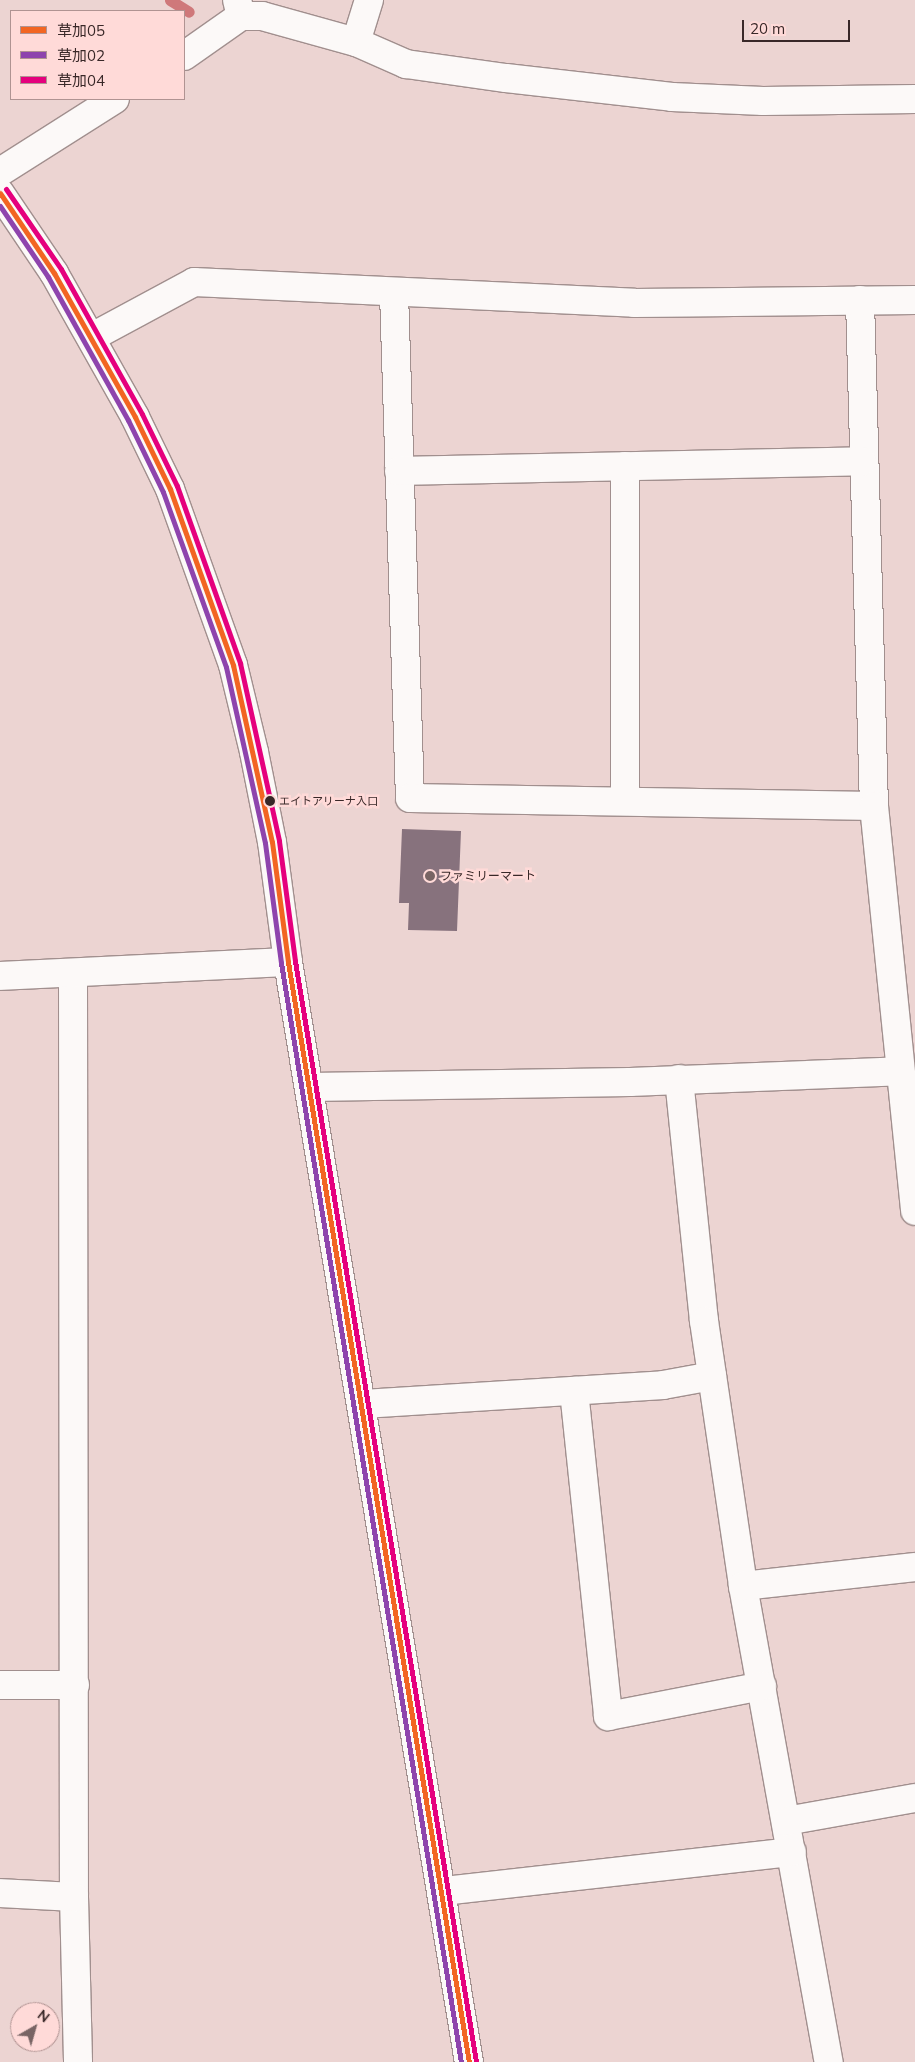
<!DOCTYPE html>
<html>
<head>
<meta charset="utf-8">
<style>
	body { margin:0 }
	#map { position:relative; width:915px; height:2062px; overflow:hidden; background:#ecd4d2; font-family:Mulish,"Noto Sans JP",sans-serif }
	div>[style] { position:absolute }
	[style*='--x'] { left:calc(var(--x)*1px); top:calc(var(--y)*1px); width:calc(var(--w)*1px); rotate:calc(var(--a)*1deg) }
	.stream>* { height:11px; margin:-5.5px; padding:0 5.5px; transform-origin:5.5px; border-radius:5.5px; background:#cf787a }
	.building>* { inset:0; background:#87727d }
	.roads { filter:drop-shadow(1px 0 #a18f8e) drop-shadow(-1px 0 #a18f8e) drop-shadow(0 1px #a18f8e) drop-shadow(0 -1px #a18f8e) }
	.minor>* { height:28px; margin:-14px; padding:0 14px; transform-origin:14px; border-radius:14px; background:#fcf9f8 }
	.bus-1>* { height:5px; margin:-2.5px; padding:0 2.5px; transform-origin:2.5px; border-radius:2.5px; background:#f26522 }
	.bus-2>* { height:5px; margin:-2.5px; padding:0 2.5px; transform-origin:2.5px; border-radius:2.5px; background:#8e44ad }
	.bus-3>* { height:5px; margin:-2.5px; padding:0 2.5px; transform-origin:2.5px; border-radius:2.5px; background:#e5007d }
	.dots>* { width:14px; height:14px; translate:-50% -50%; box-sizing:border-box; border:2px solid #ffdad8; border-radius:50% }
	span { translate:-50% -50%; white-space:nowrap; text-align:center; line-height:1.15; -webkit-text-stroke:5px #ffdad8; paint-order:stroke }
	.bus-label { font-size:11px; color:#392828 }
	.left { translate:0 -50%; text-align:left }
	.poi-label { font-size:12px; color:#392828 }
	.legend { position:absolute; left:10px; top:10px; width:175px; height:90px; box-sizing:border-box; background:#ffdad8; border:1px solid #b09392; margin:0; padding:6px 9px; list-style:none; font-size:15px; color:#392828 }
	.legend li { display:flex; align-items:center; gap:10px; height:25px }
	.legend b { width:25px; border:1px solid #b09392 }
	.north { position:absolute; left:10px; top:2002px; width:50px; height:50px; box-sizing:border-box; background:#ffdad8; border:1px solid #b09392; border-radius:50%; rotate:38deg; font-size:14px; font-weight:700; line-height:20px; text-align:center; color:#392828 }
	.north::after { content:''; display:block; margin:auto; width:18px; height:22px; background:#786464; clip-path:polygon(50% 0,100% 100%,50% 72%,0 100%) }
	.scale { position:absolute; left:742px; top:20px; width:108px; height:22px; box-sizing:border-box; border:2px solid #392828; border-top:0; padding-left:6px; font-size:15px; line-height:18px; white-space:nowrap; color:#392828; -webkit-text-stroke:4px #ffdad8; paint-order:stroke }
</style>
</head>
<body>
<div id="map">
	<div class="stream">
		<div style="--x:170;--y:0;--w:22;--a:32"></div>
	</div>
	<div class="building">
		<div style="clip-path:polygon(402px 829px,461px 831px,457px 931px,408px 930px,409px 903px,399px 903px)"></div>
	</div>
	<div class="roads">
		<div class="minor">
			<div style="--x:241;--y:16;--w:21;--a:0"></div>
			<div style="--x:262;--y:16;--w:98;--a:15.5"></div>
			<div style="--x:356;--y:42;--w:55;--a:23.7"></div>
			<div style="--x:406;--y:64;--w:101;--a:8"></div>
			<div style="--x:506;--y:78;--w:167;--a:6.5"></div>
			<div style="--x:672;--y:97;--w:91;--a:2.5"></div>
			<div style="--x:763;--y:101;--w:152;--a:-0.8"></div>
			<div style="--x:356;--y:42;--w:44;--a:-72.8"></div>
			<div style="--x:184;--y:56;--w:70;--a:-35.1"></div>
			<div style="--x:241;--y:16;--w:16;--a:-104"></div>
			<div style="--x:0;--y:172;--w:136;--a:-32.4"></div>
			<div style="--x:0;--y:193;--w:97;--a:56"></div>
			<div style="--x:54;--y:273;--w:165;--a:60.6"></div>
			<div style="--x:135;--y:417;--w:80;--a:64.1"></div>
			<div style="--x:170;--y:489;--w:187;--a:70.3"></div>
			<div style="--x:233;--y:665;--w:89;--a:76.4"></div>
			<div style="--x:254;--y:752;--w:92;--a:78.7"></div>
			<div style="--x:272;--y:842;--w:121;--a:82.4"></div>
			<div style="--x:288;--y:962;--w:1115;--a:80.66"></div>
			<div style="--x:394;--y:293;--w:505;--a:88.19"></div>
			<div style="--x:410;--y:798;--w:464;--a:1"></div>
			<div style="--x:860;--y:300;--w:506;--a:88.42"></div>
			<div style="--x:874;--y:806;--w:407;--a:84.2"></div>
			<div style="--x:92;--y:337;--w:116;--a:-28.3"></div>
			<div style="--x:194;--y:282;--w:441;--a:2.7"></div>
			<div style="--x:634;--y:303;--w:281;--a:-0.6"></div>
			<div style="--x:625;--y:466;--w:335;--a:90"></div>
			<div style="--x:399;--y:471;--w:463;--a:-1.2"></div>
			<div style="--x:73;--y:973;--w:924;--a:89.94"></div>
			<div style="--x:74;--y:1897;--w:165;--a:88.6"></div>
			<div style="--x:0;--y:976;--w:288;--a:-2.8"></div>
			<div style="--x:679;--y:1079;--w:243;--a:84.1"></div>
			<div style="--x:704;--y:1321;--w:268;--a:81.6"></div>
			<div style="--x:743;--y:1586;--w:484;--a:79.8"></div>
			<div style="--x:310;--y:1087;--w:320;--a:-0.9"></div>
			<div style="--x:630;--y:1082;--w:270;--a:-2.3"></div>
			<div style="--x:574;--y:1391;--w:327;--a:84"></div>
			<div style="--x:608;--y:1716;--w:157;--a:-11"></div>
			<div style="--x:363;--y:1404;--w:301;--a:-3.6"></div>
			<div style="--x:663;--y:1385;--w:50;--a:-10.4"></div>
			<div style="--x:743;--y:1586;--w:173;--a:-6.3"></div>
			<div style="--x:0;--y:1685;--w:75;--a:0"></div>
			<div style="--x:786;--y:1821;--w:131;--a:-10.1"></div>
			<div style="--x:443;--y:1891;--w:351;--a:-6.4"></div>
			<div style="--x:0;--y:1893;--w:74;--a:3.1"></div>
		</div>
	</div>
	<div class="bus-1">
		<div style="--x:0;--y:193;--w:97;--a:56"></div>
		<div style="--x:54;--y:273;--w:165;--a:60.6"></div>
		<div style="--x:135;--y:417;--w:80;--a:64.1"></div>
		<div style="--x:170;--y:489;--w:187;--a:70.3"></div>
		<div style="--x:233;--y:665;--w:181;--a:77.6"></div>
		<div style="--x:272;--y:842;--w:121;--a:82.4"></div>
		<div style="--x:288;--y:962;--w:1115;--a:80.66"></div>
	</div>
	<div class="bus-2">
		<div style="--x:0;--y:206;--w:86;--a:55.9"></div>
		<div style="--x:48;--y:277;--w:164;--a:60.8"></div>
		<div style="--x:128;--y:420;--w:80;--a:64.1"></div>
		<div style="--x:163;--y:492;--w:186;--a:70.2"></div>
		<div style="--x:226;--y:667;--w:180;--a:77.5"></div>
		<div style="--x:265;--y:843;--w:121;--a:82.4"></div>
		<div style="--x:281;--y:963;--w:1114;--a:80.7"></div>
	</div>
	<div class="bus-3">
		<div style="--x:6;--y:189;--w:97;--a:55.5"></div>
		<div style="--x:61;--y:269;--w:166;--a:60.8"></div>
		<div style="--x:142;--y:414;--w:80;--a:64.1"></div>
		<div style="--x:177;--y:486;--w:188;--a:70.4"></div>
		<div style="--x:240;--y:663;--w:182;--a:77.6"></div>
		<div style="--x:279;--y:841;--w:121;--a:82.4"></div>
		<div style="--x:295;--y:961;--w:1115;--a:80.66"></div>
	</div>
	<div class="dots">
		<div style="left:270px;top:801px;background:#392828"></div>
		<div style="left:430px;top:876px;background:#786464"></div>
	</div>
	<div class="bus-label">
		<span class="left" style="left:279px;top:801px">エイトアリーナ入口</span>
	</div>
	<div class="poi-label">
		<span class="left" style="left:440px;top:876px">ファミリーマート</span>
	</div>
	<ul class="legend">
	<li><b style="height:6px;background:#f26522"></b>草加05</li>
	<li><b style="height:6px;background:#8e44ad"></b>草加02</li>
	<li><b style="height:6px;background:#e5007d"></b>草加04</li>
	</ul>
	<div class="north">N</div>
	<div class="scale">20 m</div>
</div>
</body>
</html>
